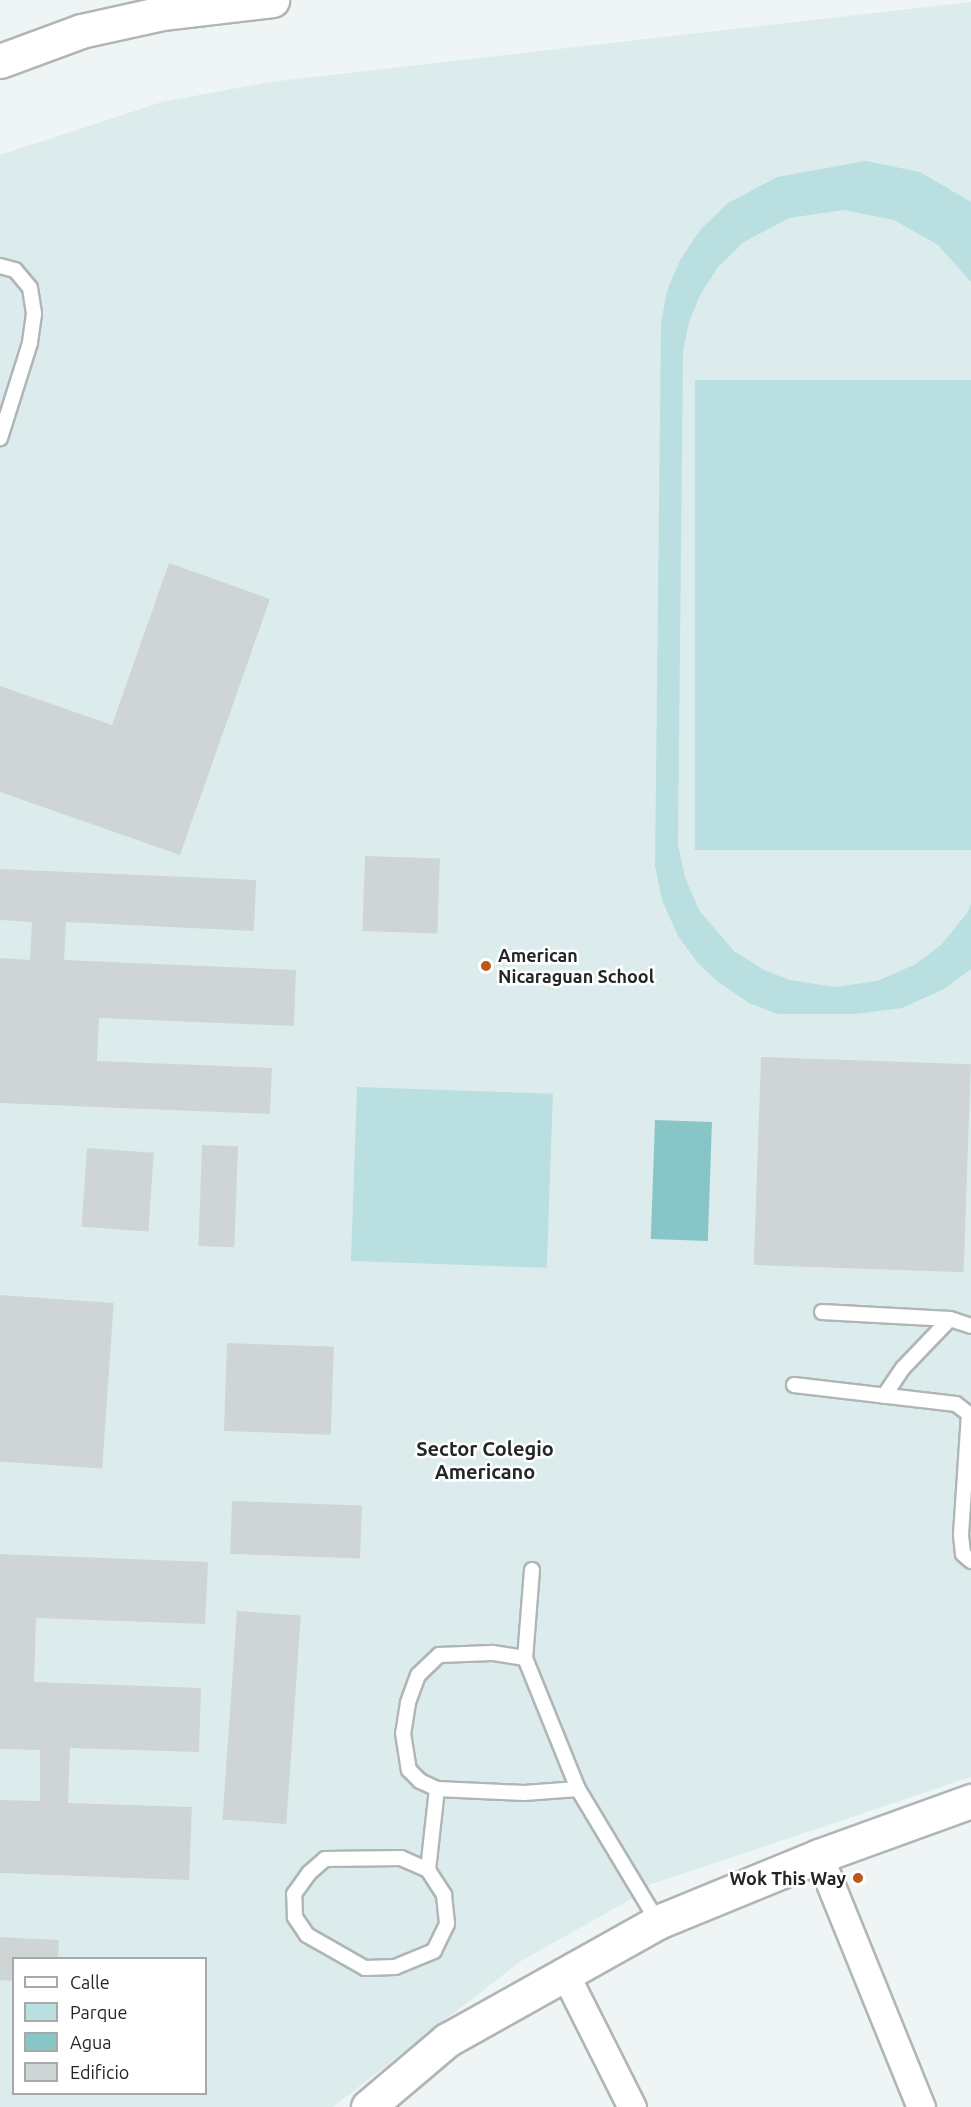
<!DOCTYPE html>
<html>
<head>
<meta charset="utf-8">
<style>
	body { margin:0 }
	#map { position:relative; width:971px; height:2107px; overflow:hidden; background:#eff5f5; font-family:Ubuntu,sans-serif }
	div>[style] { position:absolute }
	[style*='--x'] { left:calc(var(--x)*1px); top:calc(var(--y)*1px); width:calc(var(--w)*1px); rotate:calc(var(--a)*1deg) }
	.built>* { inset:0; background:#dcecec }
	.green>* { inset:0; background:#badfe0; transform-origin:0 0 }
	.water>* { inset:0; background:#88c5c7; transform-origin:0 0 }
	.building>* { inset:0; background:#cfd5d5; transform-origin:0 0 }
	.roads { filter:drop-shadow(2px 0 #b0b5b6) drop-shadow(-2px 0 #b0b5b6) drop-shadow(0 2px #b0b5b6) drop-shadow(0 -2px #b0b5b6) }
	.service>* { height:14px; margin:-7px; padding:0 7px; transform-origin:7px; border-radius:7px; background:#fff }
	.minor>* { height:27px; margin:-13.5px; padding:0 13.5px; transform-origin:13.5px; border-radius:13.5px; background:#fff }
	.tertiary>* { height:33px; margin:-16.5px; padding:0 16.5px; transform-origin:16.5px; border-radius:16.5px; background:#fff }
	.primary>* { height:33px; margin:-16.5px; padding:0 16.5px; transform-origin:16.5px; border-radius:16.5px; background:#fff }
	.dots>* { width:16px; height:16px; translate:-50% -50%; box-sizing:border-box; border:3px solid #fff; border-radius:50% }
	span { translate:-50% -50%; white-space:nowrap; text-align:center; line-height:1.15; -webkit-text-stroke:5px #fff; paint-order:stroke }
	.poi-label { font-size:18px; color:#242626; font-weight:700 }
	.left { translate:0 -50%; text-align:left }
	.right { translate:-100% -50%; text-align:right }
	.neighbourhood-label { font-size:20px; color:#242626; font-weight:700 }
	.legend { position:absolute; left:12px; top:1957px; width:195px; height:138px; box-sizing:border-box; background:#fff; border:2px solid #a7a8a8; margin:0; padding:8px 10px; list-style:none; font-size:18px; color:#242626 }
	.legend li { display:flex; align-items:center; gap:12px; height:30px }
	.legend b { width:30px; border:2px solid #a7a8a8 }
</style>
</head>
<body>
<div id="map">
	<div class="built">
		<div style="clip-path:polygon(evenodd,971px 2px,971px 1777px,649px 1885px,642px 1893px,521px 1961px,333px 2107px,0 2107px,0 155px,162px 102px,270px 82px,971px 2px,14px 1958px,206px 1958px,206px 2094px,14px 2094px,14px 1958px)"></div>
	</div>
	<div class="green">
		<div style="clip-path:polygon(866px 161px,920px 172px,971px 202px,971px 282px,938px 245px,894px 220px,844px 210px,789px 218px,744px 242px,718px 267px,700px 295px,689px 322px,683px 351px,678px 845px,685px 877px,699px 910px,734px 951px,764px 970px,790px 980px,835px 987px,877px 981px,916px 964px,941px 945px,967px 913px,971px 904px,971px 969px,944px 989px,902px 1008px,855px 1014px,778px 1014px,749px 1003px,717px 981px,697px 962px,678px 936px,662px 900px,655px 866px,661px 323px,667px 291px,680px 260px,700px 230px,728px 203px,777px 177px)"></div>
		<div style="left:695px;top:380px;width:276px;height:470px"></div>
		<div style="left:357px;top:1087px;width:196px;height:174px;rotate:2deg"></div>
	</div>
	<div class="water">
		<div style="left:655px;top:1120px;width:57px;height:119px;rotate:2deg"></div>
	</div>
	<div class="building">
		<div style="clip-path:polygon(169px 563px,270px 599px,180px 855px,0 792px,0 686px,112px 725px)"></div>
		<div style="left:365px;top:856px;width:75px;height:75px;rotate:2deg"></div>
		<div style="clip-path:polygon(0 869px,256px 880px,254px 931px,66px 922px,64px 960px,296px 970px,294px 1026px,99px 1018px,97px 1061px,272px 1068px,270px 1114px,0 1103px,0 958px,30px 960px,32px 922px,0 920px)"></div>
		<div style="left:761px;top:1057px;width:210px;height:208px;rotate:2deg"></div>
		<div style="left:202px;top:1145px;width:36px;height:101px;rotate:2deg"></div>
		<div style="left:87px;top:1148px;width:67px;height:79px;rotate:4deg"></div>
		<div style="left:0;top:1295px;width:114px;height:166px;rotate:4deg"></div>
		<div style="left:227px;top:1343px;width:107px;height:88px;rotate:2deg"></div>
		<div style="left:232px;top:1501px;width:130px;height:53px;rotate:2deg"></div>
		<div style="clip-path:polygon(0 1554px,208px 1562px,205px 1624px,36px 1618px,34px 1682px,201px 1688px,199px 1752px,70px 1748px,68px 1803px,192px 1807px,189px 1880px,0 1873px,0 1800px,40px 1801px,40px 1750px,0 1749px)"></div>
		<div style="left:237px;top:1611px;width:64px;height:209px;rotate:4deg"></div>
		<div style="clip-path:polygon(0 1937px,59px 1940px,58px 1958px,14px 1958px,14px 1981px,0 1980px)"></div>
	</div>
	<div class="roads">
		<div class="service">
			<div style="--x:0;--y:266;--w:16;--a:15"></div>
			<div style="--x:15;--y:270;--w:23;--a:50"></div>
			<div style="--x:30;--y:288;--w:26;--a:81"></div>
			<div style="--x:34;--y:314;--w:29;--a:98"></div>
			<div style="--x:30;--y:343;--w:100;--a:107.5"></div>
			<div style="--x:822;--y:1312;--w:128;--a:3.1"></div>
			<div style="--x:950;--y:1319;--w:22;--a:18"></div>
			<div style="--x:794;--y:1385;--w:163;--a:6.7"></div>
			<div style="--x:956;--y:1404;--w:16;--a:38"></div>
			<div style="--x:969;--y:1414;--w:121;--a:93.8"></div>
			<div style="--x:961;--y:1535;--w:19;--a:84"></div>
			<div style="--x:963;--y:1554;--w:11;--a:41"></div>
			<div style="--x:884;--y:1396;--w:34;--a:-56"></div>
			<div style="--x:903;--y:1368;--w:68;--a:-46.2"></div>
			<div style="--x:532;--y:1570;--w:88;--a:94.5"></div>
			<div style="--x:525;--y:1658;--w:141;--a:68"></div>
			<div style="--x:578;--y:1789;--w:155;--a:59"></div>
			<div style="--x:525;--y:1658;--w:33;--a:-171"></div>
			<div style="--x:492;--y:1653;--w:53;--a:177.8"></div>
			<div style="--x:439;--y:1655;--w:29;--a:136"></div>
			<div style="--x:418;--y:1675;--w:30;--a:110"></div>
			<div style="--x:408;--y:1703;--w:30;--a:99"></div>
			<div style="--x:403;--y:1733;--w:37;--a:81"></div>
			<div style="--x:409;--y:1770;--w:16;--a:45"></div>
			<div style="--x:420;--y:1781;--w:19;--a:25"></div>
			<div style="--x:437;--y:1789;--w:87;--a:2.6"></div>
			<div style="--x:524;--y:1793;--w:54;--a:-4.2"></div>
			<div style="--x:401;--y:1858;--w:30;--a:24"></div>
			<div style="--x:428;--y:1870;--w:30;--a:57"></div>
			<div style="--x:444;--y:1895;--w:29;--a:84"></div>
			<div style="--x:447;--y:1924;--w:30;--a:116"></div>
			<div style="--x:434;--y:1951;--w:42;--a:157.7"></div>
			<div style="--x:395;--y:1967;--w:30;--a:178"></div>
			<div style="--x:365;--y:1968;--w:67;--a:-150.4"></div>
			<div style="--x:307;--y:1935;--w:22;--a:-124"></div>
			<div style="--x:295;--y:1917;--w:23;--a:-92"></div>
			<div style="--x:294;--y:1894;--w:26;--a:-54"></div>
			<div style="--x:309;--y:1873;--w:21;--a:-41"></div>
			<div style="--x:325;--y:1859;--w:76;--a:-0.8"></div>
			<div style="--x:428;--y:1870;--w:81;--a:-83.7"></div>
		</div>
		<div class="minor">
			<div style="--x:819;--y:1856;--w:271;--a:67.9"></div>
			<div style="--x:565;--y:1974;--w:149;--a:63.3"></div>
		</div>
		<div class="tertiary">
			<div style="--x:368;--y:2107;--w:104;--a:-40.3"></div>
			<div style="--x:447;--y:2040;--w:242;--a:-29.2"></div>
			<div style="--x:658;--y:1922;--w:174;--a:-22.3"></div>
			<div style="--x:819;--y:1856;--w:162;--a:-19.9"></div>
		</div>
		<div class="primary">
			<div style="--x:0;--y:61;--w:86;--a:-20.3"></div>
			<div style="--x:81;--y:31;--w:83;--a:-12.5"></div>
			<div style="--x:162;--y:13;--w:111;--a:-6.7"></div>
		</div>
	</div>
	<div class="dots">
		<div style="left:486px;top:966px;background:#ba5919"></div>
		<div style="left:858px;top:1878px;background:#ba5919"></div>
	</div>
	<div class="poi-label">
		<span class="left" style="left:498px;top:966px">American<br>Nicaraguan School</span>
		<span class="right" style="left:846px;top:1878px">Wok This Way</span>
	</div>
	<div class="neighbourhood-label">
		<span style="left:485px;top:1460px">Sector Colegio<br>Americano</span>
	</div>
	<ul class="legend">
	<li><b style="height:8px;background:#fff"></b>Calle</li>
	<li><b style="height:16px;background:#badfe0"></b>Parque</li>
	<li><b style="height:16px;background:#88c5c7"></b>Agua</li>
	<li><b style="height:16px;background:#cfd5d5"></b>Edificio</li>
	</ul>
</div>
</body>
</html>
